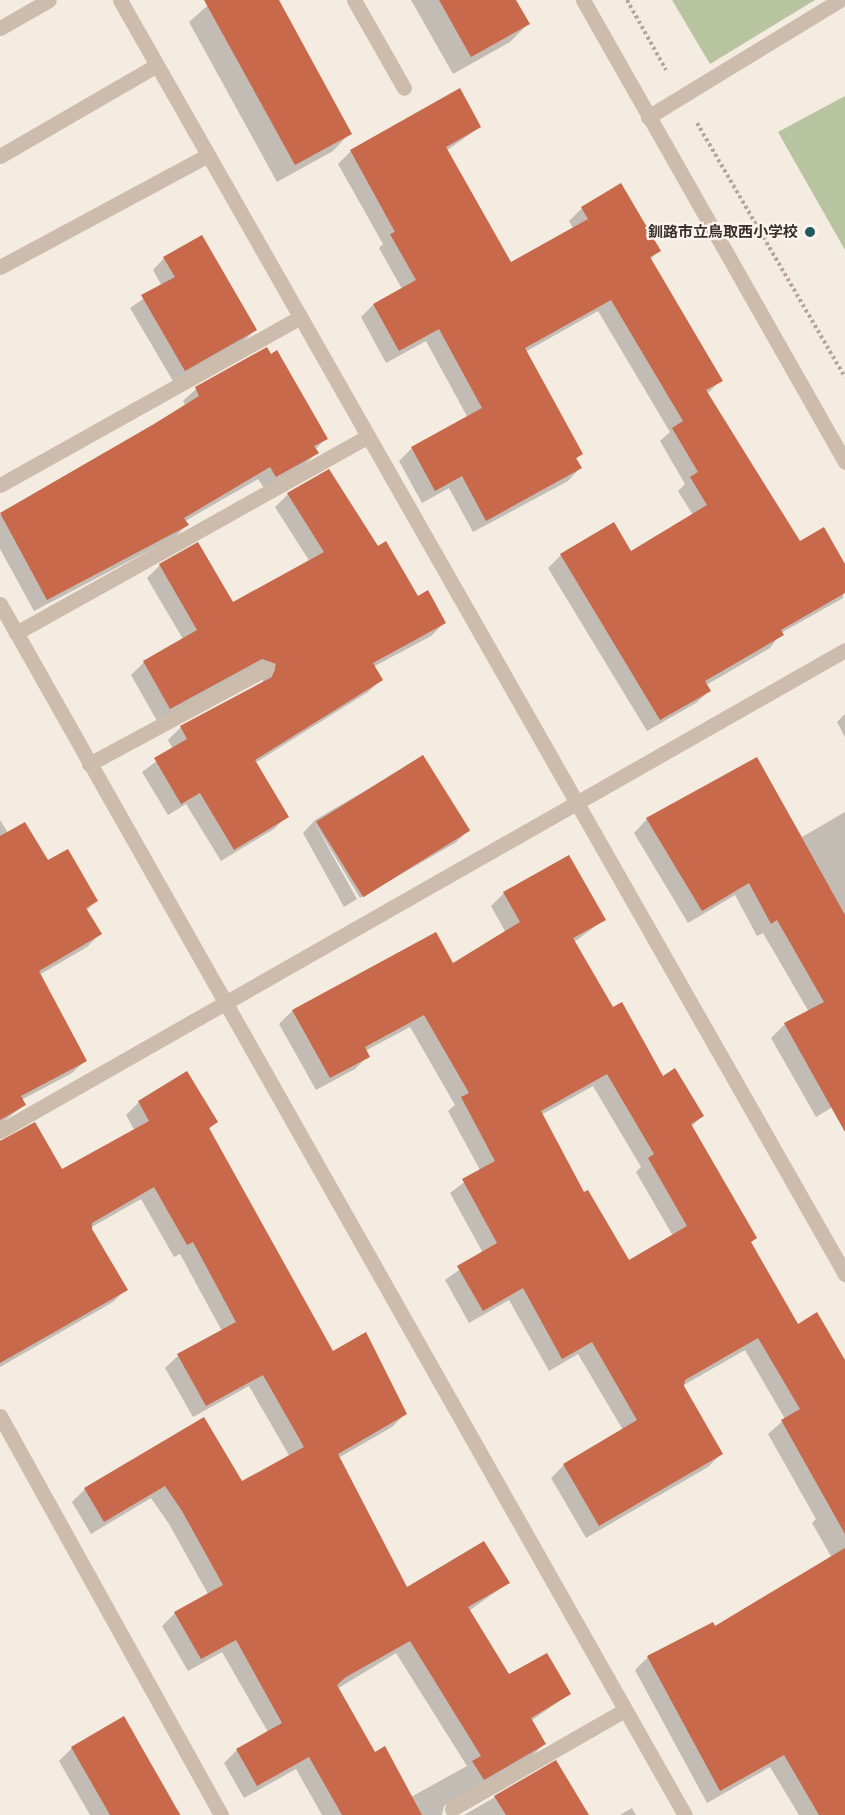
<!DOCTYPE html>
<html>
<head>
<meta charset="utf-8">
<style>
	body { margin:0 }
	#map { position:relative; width:845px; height:1815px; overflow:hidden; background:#f4ebe1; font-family:"IBM Plex Sans","Noto Sans JP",sans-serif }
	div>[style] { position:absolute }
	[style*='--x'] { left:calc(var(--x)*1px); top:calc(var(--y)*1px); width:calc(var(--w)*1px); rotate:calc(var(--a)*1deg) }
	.green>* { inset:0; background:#b8c4a0 }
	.shadow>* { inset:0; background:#0003 }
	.building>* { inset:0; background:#c8694b; transform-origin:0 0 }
	.path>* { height:4px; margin-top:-2px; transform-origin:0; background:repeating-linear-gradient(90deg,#b9a596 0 3px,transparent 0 6px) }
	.lane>* { height:15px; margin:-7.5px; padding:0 7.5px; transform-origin:7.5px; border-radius:7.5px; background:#cdbbac }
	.street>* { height:15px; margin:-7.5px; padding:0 7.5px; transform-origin:7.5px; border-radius:7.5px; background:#cdbbac }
	.dots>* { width:16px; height:16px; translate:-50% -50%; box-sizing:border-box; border:3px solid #fbf5ee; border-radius:50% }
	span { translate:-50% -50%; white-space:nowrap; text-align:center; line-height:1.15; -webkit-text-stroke:4.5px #fbf5ee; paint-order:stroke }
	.poi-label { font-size:15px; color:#3b302b; font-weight:700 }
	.right { translate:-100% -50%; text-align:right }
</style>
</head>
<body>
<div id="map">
	<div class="green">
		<div style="clip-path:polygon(672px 0,815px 0,710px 64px)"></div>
		<div style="clip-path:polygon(845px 96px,845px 250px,778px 132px)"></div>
	</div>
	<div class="shadow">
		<div style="clip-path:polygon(214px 0,277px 0,350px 133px,333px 151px,277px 182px,189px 22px)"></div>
		<div style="clip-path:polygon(411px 0,514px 0,528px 24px,510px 42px,453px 74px)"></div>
		<div style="clip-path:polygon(459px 90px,480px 127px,446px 151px,510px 264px,573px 228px,569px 221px,582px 208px,620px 185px,659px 251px,650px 260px,721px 380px,707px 394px,799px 543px,845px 567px,843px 598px,781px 633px,770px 648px,706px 685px,709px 691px,696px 703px,647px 731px,548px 568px,561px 555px,614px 524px,631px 553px,693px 515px,678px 491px,685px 484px,660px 441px,670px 432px,598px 311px,525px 352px,581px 454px,575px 460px,580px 468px,568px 481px,473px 532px,449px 488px,422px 503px,399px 461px,412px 448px,468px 418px,426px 341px,386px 363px,361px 317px,373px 305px,402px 289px,379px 248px,383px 244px,338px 164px,350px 152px)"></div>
		<div style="clip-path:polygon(164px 258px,255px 330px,243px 342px,173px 381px,130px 308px,162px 286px,153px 270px)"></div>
		<div style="clip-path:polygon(266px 349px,326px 438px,315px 450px,317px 453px,304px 465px,264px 488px,258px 479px,185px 521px,187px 525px,175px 537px,34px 611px,0 549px,0 515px,155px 426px,186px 406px,183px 401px,196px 389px)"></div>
		<div style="clip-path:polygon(329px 471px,377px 548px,417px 598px,444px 623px,431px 636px,373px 667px,381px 680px,368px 692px,255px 763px,287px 816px,274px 829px,221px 861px,186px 804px,168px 815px,142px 772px,173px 749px,168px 740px,181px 727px,262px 684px,264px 677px,157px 721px,131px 675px,144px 662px,183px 639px,147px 578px,160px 565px,233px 604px,310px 562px,275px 507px,288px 494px)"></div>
		<div style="clip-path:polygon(845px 714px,845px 737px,837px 722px)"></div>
		<div style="clip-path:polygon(423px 757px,468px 831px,455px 843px,360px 898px,314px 822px,357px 899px,344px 907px,303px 833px,315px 820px)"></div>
		<div style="clip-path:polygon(757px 759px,802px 837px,845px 812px,845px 1113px,839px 1103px,816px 1117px,771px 1038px,785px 1024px,809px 1012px,763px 933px,757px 936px,735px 895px,688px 923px,634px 833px,647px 819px)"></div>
		<div style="clip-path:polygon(0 820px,8px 833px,96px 901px,86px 911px,100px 934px,87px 947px,39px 975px,85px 1061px,72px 1073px,21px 1100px,24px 1105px,0 1124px)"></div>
		<div style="clip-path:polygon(evenodd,504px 893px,604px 920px,574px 942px,612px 1009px,663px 1078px,702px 1116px,691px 1127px,755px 1238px,750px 1243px,797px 1326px,845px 1363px,845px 1815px,799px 1815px,770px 1767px,707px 1803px,635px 1670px,648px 1657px,714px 1628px,832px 1558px,812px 1523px,816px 1519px,768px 1434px,785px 1419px,745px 1350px,682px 1386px,721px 1454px,708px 1467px,586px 1538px,551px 1478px,564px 1465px,623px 1430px,578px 1354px,549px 1371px,509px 1300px,469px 1323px,445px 1280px,483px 1253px,450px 1193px,480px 1170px,448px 1111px,455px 1105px,410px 1027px,365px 1051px,368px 1056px,355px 1069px,316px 1090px,279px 1024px,292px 1011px,452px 965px,506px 933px,491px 906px,504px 893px,593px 1086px,641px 1167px,636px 1172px,673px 1236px,628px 1263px,584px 1194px,541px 1115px,593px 1086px)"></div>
		<div style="clip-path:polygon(evenodd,187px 1073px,216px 1122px,208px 1130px,332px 1353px,405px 1414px,392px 1427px,338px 1458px,406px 1589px,508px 1583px,469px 1611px,508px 1677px,569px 1694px,531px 1721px,544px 1744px,532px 1756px,444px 1806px,442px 1815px,322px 1815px,296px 1769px,244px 1798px,224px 1763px,237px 1750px,268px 1732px,222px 1652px,188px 1671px,162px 1626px,175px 1613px,208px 1594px,169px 1524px,151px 1498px,91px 1534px,72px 1502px,85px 1489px,241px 1483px,290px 1457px,249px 1386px,193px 1417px,165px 1368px,178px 1356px,222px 1331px,180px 1254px,174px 1257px,141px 1199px,90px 1228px,126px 1289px,113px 1302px,0 1367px,0 1140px,62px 1172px,135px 1131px,126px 1115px,139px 1102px,187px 1073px,396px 1653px,467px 1766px,411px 1797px,374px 1754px,337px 1689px,396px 1653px)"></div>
		<div style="clip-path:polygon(124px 1718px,181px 1815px,90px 1815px,59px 1761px,72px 1748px)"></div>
		<div style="clip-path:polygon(556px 1762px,588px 1815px,464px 1815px)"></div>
		<div style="clip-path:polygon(632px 1808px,636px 1815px,620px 1815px)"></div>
	</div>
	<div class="building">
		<div style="clip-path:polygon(204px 0,279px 0,352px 134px,295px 165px)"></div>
		<div style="clip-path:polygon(439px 0,516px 0,530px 24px,471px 57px)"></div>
		<div style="clip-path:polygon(460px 88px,481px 127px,446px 147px,511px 262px,588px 219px,581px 207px,621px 183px,661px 251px,650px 257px,723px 381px,706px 390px,800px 541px,824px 527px,845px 564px,845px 593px,781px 630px,784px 635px,705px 681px,711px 691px,660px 720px,560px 554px,614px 522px,631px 551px,707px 505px,690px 477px,698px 472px,672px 428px,683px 421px,611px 300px,525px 348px,583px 454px,576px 458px,582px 468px,486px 521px,462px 476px,435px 491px,411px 447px,482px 408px,439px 329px,399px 351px,373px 304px,416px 280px,390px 234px,395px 232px,350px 150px)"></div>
		<div style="clip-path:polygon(202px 235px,257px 330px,185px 371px,141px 295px,175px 277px,163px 257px)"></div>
		<div style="clip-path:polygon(267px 347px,271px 354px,277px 350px,328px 439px,314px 446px,319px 453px,276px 477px,270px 467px,184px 518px,189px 525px,47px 600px,0 513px,154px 424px,199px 396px,195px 387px)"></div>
		<div style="clip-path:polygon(329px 469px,378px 546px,386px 541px,418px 596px,428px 590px,446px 623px,373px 663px,383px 680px,255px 760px,289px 817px,234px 850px,200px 793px,181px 804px,154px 758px,187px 739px,180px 726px,272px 677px,276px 664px,262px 659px,170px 709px,143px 661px,197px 630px,159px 564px,198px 542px,233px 602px,324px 552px,287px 493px)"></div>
		<div style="left:423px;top:755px;width:89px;height:126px;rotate:58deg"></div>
		<div style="clip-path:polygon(757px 757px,845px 915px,845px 1132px,784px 1023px,824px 1002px,777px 920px,771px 924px,749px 883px,702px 911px,646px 818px)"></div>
		<div style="clip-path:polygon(25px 822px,48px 860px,68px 849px,98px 901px,86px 908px,102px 934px,39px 971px,87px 1061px,21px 1096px,26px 1105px,0 1120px,0 836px)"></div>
		<div style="clip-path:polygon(evenodd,569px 855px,606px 920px,573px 938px,613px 1007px,622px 1002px,663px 1076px,675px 1068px,704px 1116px,691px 1124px,757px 1238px,751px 1242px,798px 1324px,817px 1312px,845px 1360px,845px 1534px,781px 1420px,800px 1409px,758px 1338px,685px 1380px,684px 1386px,723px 1454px,599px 1526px,563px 1464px,637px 1420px,592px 1342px,562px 1359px,523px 1288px,483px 1311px,457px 1266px,497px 1243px,462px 1179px,495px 1161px,461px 1097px,469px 1093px,424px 1015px,365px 1047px,370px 1057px,330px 1078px,292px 1010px,436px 932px,453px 963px,520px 922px,503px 892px,569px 855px,607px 1074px,654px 1154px,648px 1158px,687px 1226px,629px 1260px,588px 1190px,584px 1192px,541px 1111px,607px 1074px)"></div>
		<div style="clip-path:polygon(187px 1071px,218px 1122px,209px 1128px,333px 1351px,366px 1332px,407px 1414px,338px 1454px,407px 1587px,484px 1541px,510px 1583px,468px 1607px,509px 1674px,547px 1653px,571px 1694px,531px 1718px,546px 1744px,484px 1780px,472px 1761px,481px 1756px,410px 1641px,346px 1677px,337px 1685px,375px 1752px,385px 1746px,422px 1815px,342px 1815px,309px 1757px,257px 1786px,236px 1749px,282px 1723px,236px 1640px,201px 1659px,174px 1612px,223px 1585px,182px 1511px,165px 1486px,104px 1522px,84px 1488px,204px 1417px,242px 1481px,304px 1447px,263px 1375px,206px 1406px,177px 1354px,236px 1322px,193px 1242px,187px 1245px,154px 1187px,92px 1223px,92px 1229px,128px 1290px,0 1363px,0 1141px,35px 1122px,62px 1169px,149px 1121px,138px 1101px)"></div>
		<div style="clip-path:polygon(845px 1548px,845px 1815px,819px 1815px,784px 1755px,720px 1791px,647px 1656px,713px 1622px,715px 1626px)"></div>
		<div style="clip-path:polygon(124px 1716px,180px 1815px,110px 1815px,71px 1747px)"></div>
		<div style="clip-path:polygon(556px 1760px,589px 1815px,506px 1815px,494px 1796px)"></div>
	</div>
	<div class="path">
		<div style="--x:627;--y:0;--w:80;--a:60.9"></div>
		<div style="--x:697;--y:123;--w:294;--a:59.8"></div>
	</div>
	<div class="lane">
		<div style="--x:354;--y:0;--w:101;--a:60.4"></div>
		<div style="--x:648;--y:117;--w:225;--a:-31.4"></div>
		<div style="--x:0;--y:156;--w:181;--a:-30.1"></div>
		<div style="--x:0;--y:267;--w:236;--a:-28.3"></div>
		<div style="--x:0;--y:485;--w:342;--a:-29.2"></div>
		<div style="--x:16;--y:633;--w:402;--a:-29.2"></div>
		<div style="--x:89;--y:764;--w:202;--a:-28.3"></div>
		<div style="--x:452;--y:1809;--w:199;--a:-29.8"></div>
	</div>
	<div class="street">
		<div style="--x:120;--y:0;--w:1466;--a:60.36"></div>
		<div style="--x:583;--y:0;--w:531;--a:60.44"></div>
		<div style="--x:0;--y:28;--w:56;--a:-29.7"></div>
		<div style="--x:0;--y:604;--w:1391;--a:60.51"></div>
		<div style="--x:0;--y:1131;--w:972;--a:-29.65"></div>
		<div style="--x:0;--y:1416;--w:456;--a:61"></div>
	</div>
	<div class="dots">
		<div style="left:810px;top:232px;background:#1f5a5e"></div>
	</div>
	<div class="poi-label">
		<span class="right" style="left:798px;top:232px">釧路市立鳥取西小学校</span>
	</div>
</div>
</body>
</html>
